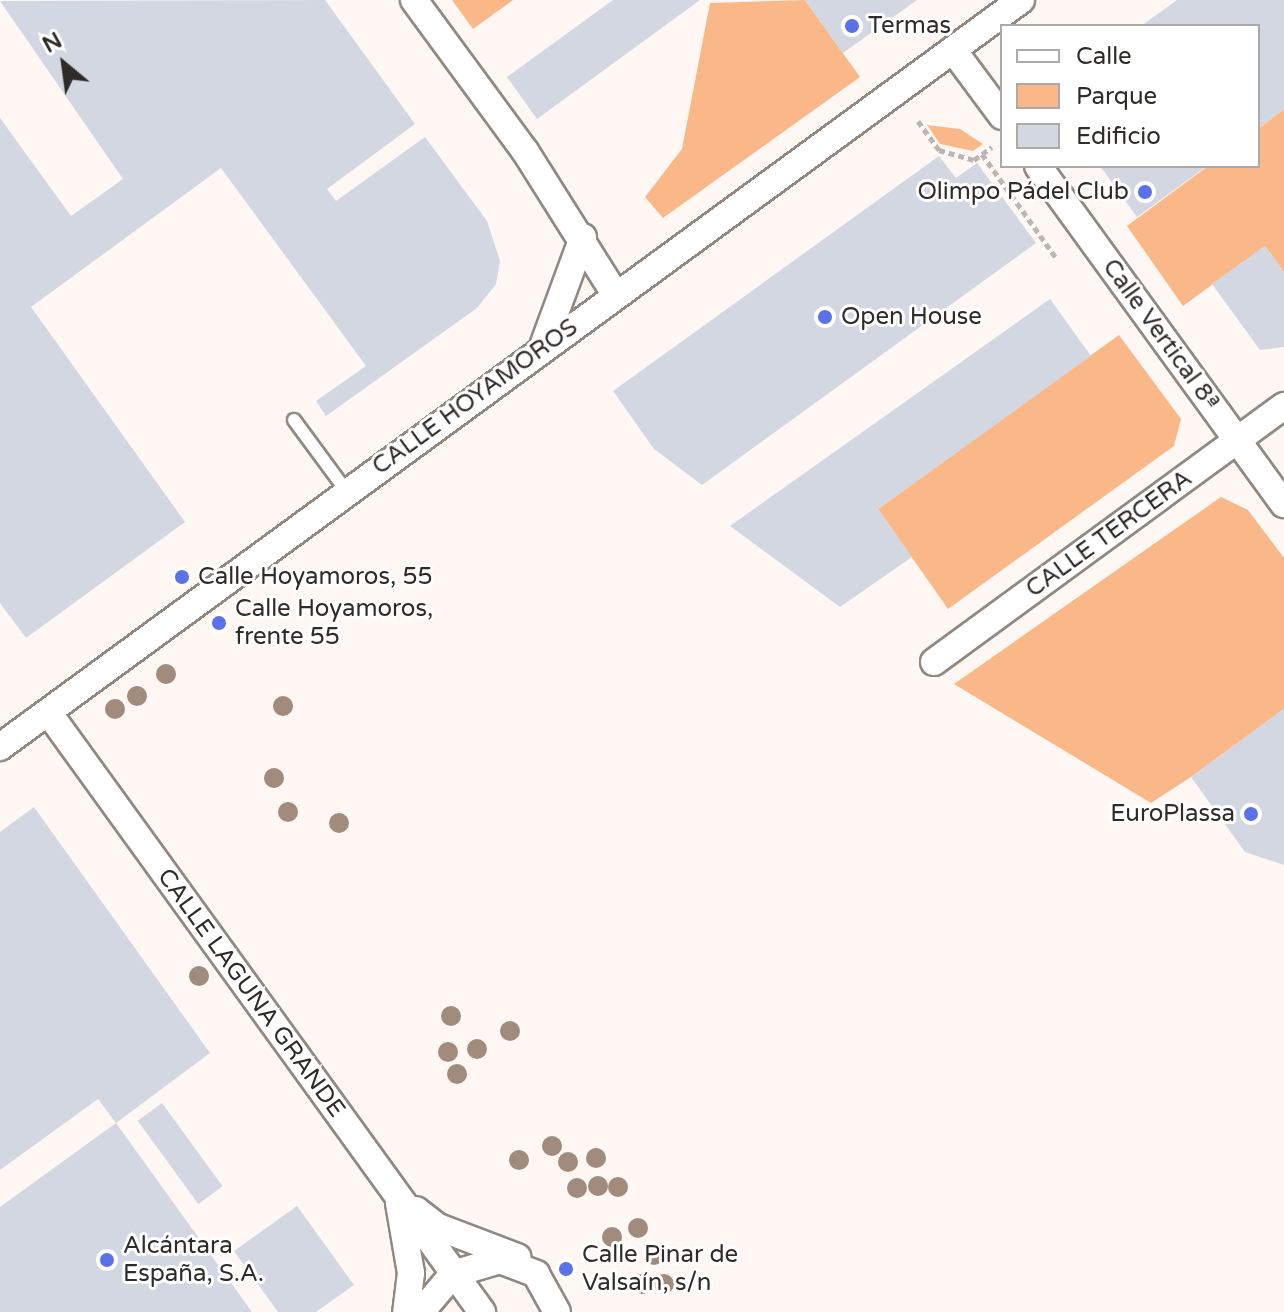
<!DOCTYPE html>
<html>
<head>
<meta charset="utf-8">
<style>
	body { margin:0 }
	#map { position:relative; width:1284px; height:1312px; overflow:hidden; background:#fef7f3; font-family:"Varela Round",sans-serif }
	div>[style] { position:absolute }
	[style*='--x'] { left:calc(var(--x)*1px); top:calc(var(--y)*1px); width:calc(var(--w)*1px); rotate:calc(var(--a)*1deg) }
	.green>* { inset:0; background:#fab888 }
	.building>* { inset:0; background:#d3d7e1; transform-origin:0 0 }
	.path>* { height:5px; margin-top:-2.5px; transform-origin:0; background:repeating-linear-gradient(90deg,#bcb6b3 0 6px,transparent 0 10px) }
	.roads { filter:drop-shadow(2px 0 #918882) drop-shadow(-2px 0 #918882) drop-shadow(0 2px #918882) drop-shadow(0 -2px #918882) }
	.service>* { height:12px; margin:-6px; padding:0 6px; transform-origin:6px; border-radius:6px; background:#fff }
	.minor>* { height:26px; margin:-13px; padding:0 13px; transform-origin:13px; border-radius:13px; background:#fff }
	.trees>* { width:20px; height:20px; margin:-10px; border-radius:50%; background:#a08b7c }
	.dots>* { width:22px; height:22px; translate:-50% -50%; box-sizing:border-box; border:4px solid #fff; border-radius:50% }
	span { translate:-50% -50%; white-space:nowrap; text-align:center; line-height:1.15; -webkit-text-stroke:6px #fff; paint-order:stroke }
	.poi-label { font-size:24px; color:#2e2b28 }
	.left { translate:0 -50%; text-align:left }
	.right { translate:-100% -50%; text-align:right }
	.street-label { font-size:24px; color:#2e2b28 }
	.legend { position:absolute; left:1000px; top:24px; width:260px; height:144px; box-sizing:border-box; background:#fff; border:2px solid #abaaa9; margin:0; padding:10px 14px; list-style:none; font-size:24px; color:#2e2b28 }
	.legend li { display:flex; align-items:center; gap:16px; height:40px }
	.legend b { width:40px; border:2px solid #abaaa9 }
	.north { position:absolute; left:24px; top:24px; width:80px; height:80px; -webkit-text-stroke:6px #fff; paint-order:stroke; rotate:331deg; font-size:22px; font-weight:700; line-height:32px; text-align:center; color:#2e2b28 }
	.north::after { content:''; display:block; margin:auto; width:28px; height:36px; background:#2e2b28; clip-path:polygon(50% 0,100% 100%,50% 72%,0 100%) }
</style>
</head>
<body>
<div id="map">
	<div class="green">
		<div style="clip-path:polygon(452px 0,513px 0,473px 29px)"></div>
		<div style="clip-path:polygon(805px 0,860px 77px,663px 218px,645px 197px,682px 149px,710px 3px)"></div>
		<div style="clip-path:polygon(1284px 109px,1284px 272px,1265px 246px,1183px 306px,1127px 226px,1208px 166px,1258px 166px,1258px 129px)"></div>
		<div style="clip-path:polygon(927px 125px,960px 129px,983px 144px,973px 151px,940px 144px)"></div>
		<div style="clip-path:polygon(1119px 335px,1181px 419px,1174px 446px,948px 609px,878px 509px)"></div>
		<div style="clip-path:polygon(1221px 497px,1248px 510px,1284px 558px,1284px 709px,1191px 777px,1151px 803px,954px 684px)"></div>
	</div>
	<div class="building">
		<div style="clip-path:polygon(325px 0,415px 124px,327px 189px,336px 201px,425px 137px,487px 221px,500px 261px,496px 284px,477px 308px,326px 416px,316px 401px,366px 366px,221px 168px,31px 307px,185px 522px,26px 638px,0 603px,0 118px,71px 216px,123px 179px,0 1px)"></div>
		<div style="clip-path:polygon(613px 0,700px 0,537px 119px,507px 77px)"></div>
		<div style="clip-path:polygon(805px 0,917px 0,843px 53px)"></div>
		<div style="clip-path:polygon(1177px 0,1284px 0,1284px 109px,1258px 129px,1258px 26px,1141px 26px)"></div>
		<div style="clip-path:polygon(939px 156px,956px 178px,977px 163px,1036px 243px,702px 485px,654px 449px,613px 391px)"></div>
		<div style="clip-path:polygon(1100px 166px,1207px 166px,1137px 217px)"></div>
		<div style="clip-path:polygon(1265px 246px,1284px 272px,1284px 347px,1260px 350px,1212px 284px)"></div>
		<div style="clip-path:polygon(1050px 299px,1091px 356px,878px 509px,912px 557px,840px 607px,730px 526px)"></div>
		<div style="clip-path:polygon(1284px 709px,1284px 865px,1245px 852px,1191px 777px)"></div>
		<div style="clip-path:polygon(34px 807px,210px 1053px,116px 1123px,98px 1099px,0 1170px,0 832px)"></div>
		<div style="left:162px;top:1103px;width:103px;height:30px;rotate:54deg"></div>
		<div style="clip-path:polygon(116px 1123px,252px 1312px,0 1312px,0 1207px)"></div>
		<div style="clip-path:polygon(297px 1206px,354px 1285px,316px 1312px,278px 1312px,234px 1251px)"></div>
	</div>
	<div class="path">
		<div style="--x:918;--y:121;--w:36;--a:54"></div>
		<div style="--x:939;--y:150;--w:36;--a:16"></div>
		<div style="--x:974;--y:160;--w:22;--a:-36"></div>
		<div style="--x:982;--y:154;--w:129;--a:54.5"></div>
	</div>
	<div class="roads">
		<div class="service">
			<div style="--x:294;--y:420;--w:89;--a:53.6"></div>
		</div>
		<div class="minor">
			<div style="--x:414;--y:0;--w:187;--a:53.7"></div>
			<div style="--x:525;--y:151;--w:169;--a:57.8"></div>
			<div style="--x:953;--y:50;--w:82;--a:53.4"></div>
			<div style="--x:1038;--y:166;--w:418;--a:54"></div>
			<div style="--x:543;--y:346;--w:116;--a:-69.8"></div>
			<div style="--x:934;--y:662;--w:434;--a:-36.2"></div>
			<div style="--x:48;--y:712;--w:741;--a:54.12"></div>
			<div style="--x:0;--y:747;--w:1265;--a:-36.19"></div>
			<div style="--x:399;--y:1203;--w:71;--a:80.3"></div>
			<div style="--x:411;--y:1273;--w:39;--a:97"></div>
			<div style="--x:416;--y:1210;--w:28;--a:38"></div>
			<div style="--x:438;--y:1227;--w:85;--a:20.8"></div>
			<div style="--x:421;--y:1312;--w:50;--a:-49.9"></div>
			<div style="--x:453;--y:1274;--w:49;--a:-16.6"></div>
			<div style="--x:500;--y:1260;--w:39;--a:21"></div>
			<div style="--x:536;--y:1274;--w:43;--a:61.1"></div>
		</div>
	</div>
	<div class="trees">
		<div style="left:166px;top:674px"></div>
		<div style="left:137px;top:696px"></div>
		<div style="left:283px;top:706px"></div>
		<div style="left:115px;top:709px"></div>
		<div style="left:274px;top:778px"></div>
		<div style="left:288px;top:812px"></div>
		<div style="left:339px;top:823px"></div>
		<div style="left:199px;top:976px"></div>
		<div style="left:451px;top:1016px"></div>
		<div style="left:510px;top:1031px"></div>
		<div style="left:477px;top:1049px"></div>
		<div style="left:448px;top:1052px"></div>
		<div style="left:457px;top:1074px"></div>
		<div style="left:552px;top:1146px"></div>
		<div style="left:596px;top:1158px"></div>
		<div style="left:519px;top:1160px"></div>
		<div style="left:568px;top:1162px"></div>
		<div style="left:598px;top:1186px"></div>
		<div style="left:618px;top:1187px"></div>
		<div style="left:577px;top:1188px"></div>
		<div style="left:638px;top:1228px"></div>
		<div style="left:612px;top:1237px"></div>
		<div style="left:654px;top:1255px"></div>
		<div style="left:642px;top:1284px"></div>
		<div style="left:664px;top:1284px"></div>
	</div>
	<div class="dots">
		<div style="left:852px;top:26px;background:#5b71e7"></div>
		<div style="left:1145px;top:192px;background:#5b71e7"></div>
		<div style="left:825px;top:317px;background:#5b71e7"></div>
		<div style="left:182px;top:577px;background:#5b71e7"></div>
		<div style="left:219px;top:623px;background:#5b71e7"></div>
		<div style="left:1251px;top:814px;background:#5b71e7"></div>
		<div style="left:107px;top:1260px;background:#5b71e7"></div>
		<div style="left:566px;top:1269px;background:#5b71e7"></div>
	</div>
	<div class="poi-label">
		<span class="left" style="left:868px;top:26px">Termas</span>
		<span class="right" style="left:1129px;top:192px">Olimpo Pádel Club</span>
		<span class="left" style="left:841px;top:317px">Open House</span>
		<span class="left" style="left:198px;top:577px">Calle Hoyamoros, 55</span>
		<span class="left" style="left:235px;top:623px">Calle Hoyamoros,<br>frente 55</span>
		<span class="right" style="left:1235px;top:814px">EuroPlassa</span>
		<span class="left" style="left:123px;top:1260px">Alcántara<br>España, S.A.</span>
		<span class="left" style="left:582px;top:1269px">Calle Pinar de<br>Valsaín, s/n</span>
	</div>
	<div class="street-label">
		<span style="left:1161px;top:335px;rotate:54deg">Calle Vertical 8ª</span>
		<span style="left:475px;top:397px;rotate:-36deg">CALLE HOYAMOROS</span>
		<span style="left:1109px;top:534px;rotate:-36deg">CALLE TERCERA</span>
		<span style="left:251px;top:993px;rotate:54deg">CALLE LAGUNA GRANDE</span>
	</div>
	<ul class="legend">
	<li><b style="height:10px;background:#fff"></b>Calle</li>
	<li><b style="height:22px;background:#fab888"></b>Parque</li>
	<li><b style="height:22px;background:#d3d7e1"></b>Edificio</li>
	</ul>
	<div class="north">N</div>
</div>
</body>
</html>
